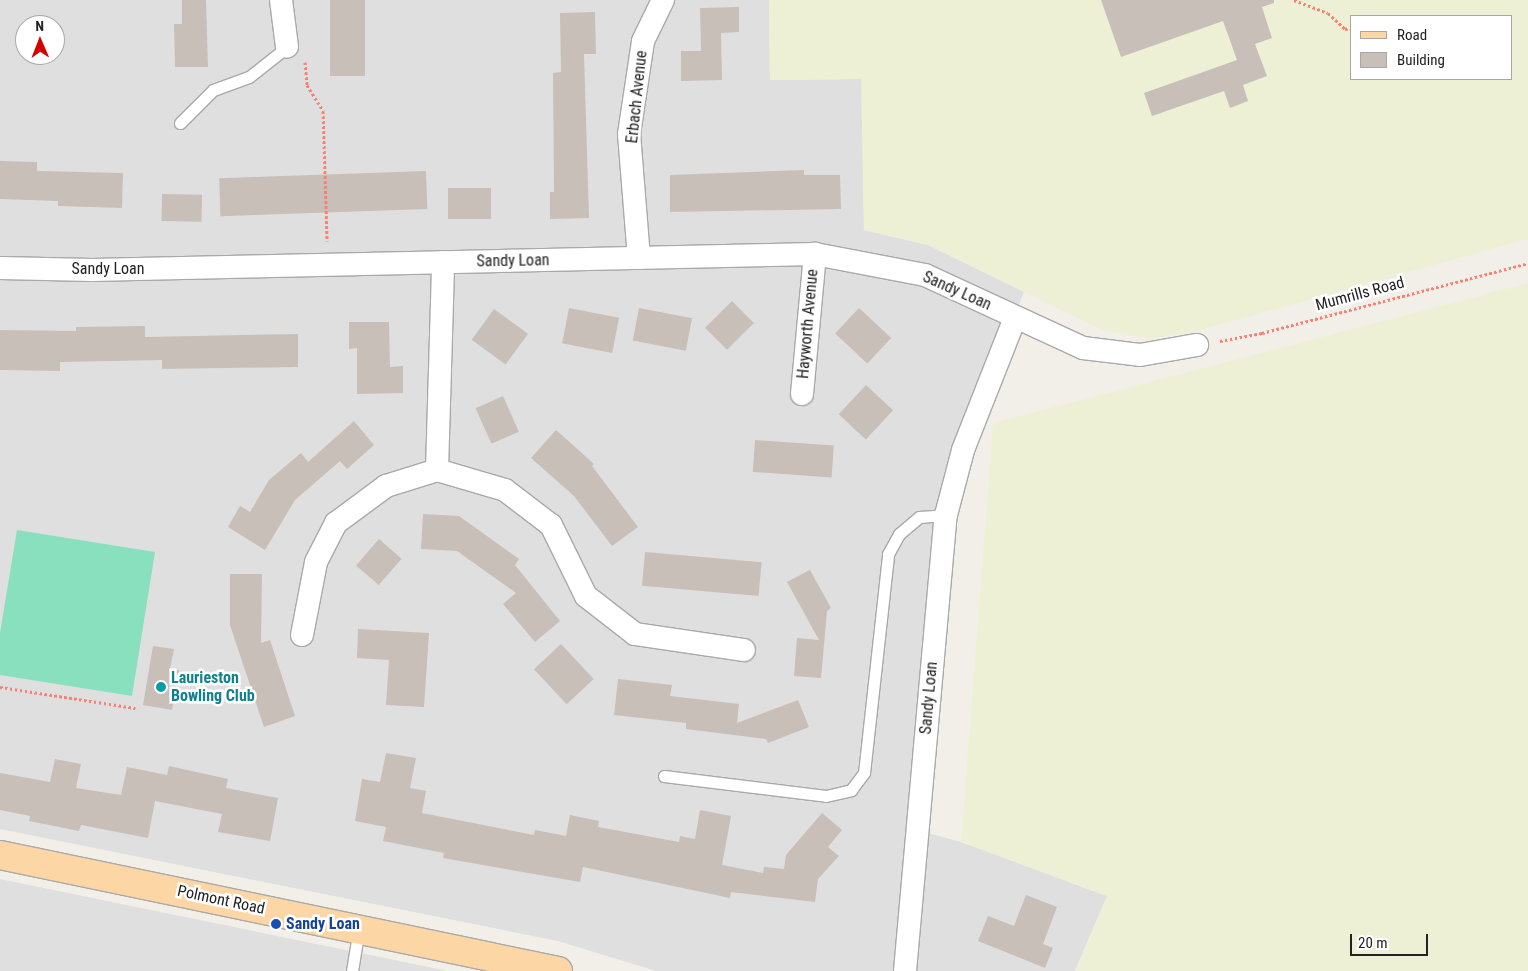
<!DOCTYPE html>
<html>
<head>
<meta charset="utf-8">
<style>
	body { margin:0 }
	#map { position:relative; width:1528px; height:971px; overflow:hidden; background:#f2efe9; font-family:"Roboto Condensed",sans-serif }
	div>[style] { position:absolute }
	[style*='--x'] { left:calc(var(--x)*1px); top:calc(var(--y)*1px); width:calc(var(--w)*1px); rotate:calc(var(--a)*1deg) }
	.residential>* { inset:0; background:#e0dfdf }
	.farmland>* { inset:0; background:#eef0d5 }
	.pitch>* { inset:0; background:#88e0be }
	.building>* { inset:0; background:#c7bfb8; transform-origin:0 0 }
	.path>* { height:3px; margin-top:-1.5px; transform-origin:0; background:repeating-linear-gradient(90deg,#fa8072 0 2.5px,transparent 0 5px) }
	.roads { filter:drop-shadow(1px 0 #a9a9a9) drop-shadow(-1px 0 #a9a9a9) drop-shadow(0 1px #a9a9a9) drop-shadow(0 -1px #a9a9a9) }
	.service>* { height:11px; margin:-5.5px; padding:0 5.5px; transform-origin:5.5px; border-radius:5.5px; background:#fff }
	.minor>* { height:22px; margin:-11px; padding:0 11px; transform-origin:11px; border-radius:11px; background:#fff }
	.primary>* { height:28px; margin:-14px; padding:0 14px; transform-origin:14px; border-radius:14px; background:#fcd6a4 }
	.dots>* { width:14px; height:14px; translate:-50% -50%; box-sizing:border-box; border:2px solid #fff; border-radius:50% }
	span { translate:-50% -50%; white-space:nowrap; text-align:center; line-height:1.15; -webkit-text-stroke:5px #fff; paint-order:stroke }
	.street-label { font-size:16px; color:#222 }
	.culture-label { font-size:16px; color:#0d838f; font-weight:700 }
	.left { translate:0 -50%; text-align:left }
	.transit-label { font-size:16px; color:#164399; font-weight:700 }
	.legend { position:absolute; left:1350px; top:15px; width:162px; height:65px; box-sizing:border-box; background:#fff; border:1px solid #a7a7a7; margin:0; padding:6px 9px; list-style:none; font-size:15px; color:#222 }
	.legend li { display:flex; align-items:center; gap:10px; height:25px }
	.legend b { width:25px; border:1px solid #a7a7a7 }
	.north { position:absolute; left:15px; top:15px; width:50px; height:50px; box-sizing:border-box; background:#fff; border:1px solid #a7a7a7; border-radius:50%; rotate:359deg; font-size:14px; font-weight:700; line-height:20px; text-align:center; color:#222 }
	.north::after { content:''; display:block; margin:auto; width:18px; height:22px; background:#d40000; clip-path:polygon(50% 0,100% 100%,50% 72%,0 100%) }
	.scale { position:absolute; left:1350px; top:934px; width:78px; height:22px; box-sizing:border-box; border:2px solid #222; border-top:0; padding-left:6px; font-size:15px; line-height:18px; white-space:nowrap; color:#222; -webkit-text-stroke:4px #fff; paint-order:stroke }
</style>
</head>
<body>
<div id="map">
	<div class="residential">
		<div style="clip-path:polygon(evenodd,0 0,769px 0,770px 80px,862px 79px,864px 230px,928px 245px,1024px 292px,963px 450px,917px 830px,961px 842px,1107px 896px,1075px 971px,656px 971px,558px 941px,0 829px,0 0,25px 25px,55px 25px,55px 55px,25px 55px,25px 25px)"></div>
		<div style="clip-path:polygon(0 879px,448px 971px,0 971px)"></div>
	</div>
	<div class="farmland">
		<div style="clip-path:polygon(evenodd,769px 0,1528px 0,1528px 239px,1197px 331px,1150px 339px,1102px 330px,928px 245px,864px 230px,861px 79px,770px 80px,769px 0,1352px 16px,1512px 16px,1512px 79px,1352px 79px,1352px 16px)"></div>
		<div style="clip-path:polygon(1528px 283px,1528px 971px,1075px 971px,1107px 896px,961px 842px,993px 423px)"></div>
	</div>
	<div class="pitch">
		<div style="clip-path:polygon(17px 530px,155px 552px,132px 696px,0 675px,0 633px)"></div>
	</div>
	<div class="building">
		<div style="clip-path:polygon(182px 0,206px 0,208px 67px,175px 67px,174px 24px,182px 24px)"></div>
		<div style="left:330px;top:0;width:35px;height:76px"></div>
		<div style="clip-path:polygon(1101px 0,1274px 0,1274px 3px,1262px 7px,1272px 38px,1255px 44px,1267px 76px,1243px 85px,1248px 101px,1230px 108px,1224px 91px,1152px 116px,1144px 93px,1237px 60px,1223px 21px,1121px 57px)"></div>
		<div style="clip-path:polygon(739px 7px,739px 32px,721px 33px,722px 80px,681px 81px,681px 51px,701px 51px,700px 8px)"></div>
		<div style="clip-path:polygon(595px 12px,596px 54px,584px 54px,589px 218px,550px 219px,550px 192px,554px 192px,553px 73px,561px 72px,560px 13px)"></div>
		<div style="clip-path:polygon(0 161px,37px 162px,37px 171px,123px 173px,122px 208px,58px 206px,58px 201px,0 199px)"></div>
		<div style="clip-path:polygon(804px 170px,804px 175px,840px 175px,841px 209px,670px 212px,670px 175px)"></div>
		<div style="left:426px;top:171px;width:38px;height:207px;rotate:88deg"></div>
		<div style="left:491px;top:188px;width:31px;height:43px;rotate:90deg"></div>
		<div style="left:162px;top:194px;width:40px;height:27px;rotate:1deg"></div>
		<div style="left:732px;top:301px;width:31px;height:38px;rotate:45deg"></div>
		<div style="left:569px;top:308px;width:51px;height:36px;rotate:11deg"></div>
		<div style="left:639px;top:308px;width:54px;height:33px;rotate:11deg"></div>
		<div style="left:859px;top:308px;width:44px;height:35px;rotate:43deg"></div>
		<div style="left:494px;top:309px;width:42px;height:38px;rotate:36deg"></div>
		<div style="clip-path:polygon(349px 322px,389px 322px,390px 367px,403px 366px,403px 393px,357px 394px,357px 348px,349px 349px)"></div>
		<div style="clip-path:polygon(145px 326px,145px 337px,298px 334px,298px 367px,162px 369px,162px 360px,60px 362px,60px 371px,0 370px,0 330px,76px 331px,76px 327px)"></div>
		<div style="left:866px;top:385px;width:37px;height:40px;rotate:43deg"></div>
		<div style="left:503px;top:396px;width:39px;height:30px;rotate:66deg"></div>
		<div style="clip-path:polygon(354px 421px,374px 445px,347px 469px,340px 461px,295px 500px,265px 550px,228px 527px,240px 506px,250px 512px,269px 480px,301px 453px,308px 462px)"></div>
		<div style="clip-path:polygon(556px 430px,594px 464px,592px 466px,638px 527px,612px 546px,574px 496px,531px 458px)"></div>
		<div style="left:755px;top:440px;width:79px;height:32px;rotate:4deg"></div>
		<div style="clip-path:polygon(423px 514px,459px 516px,519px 559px,515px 565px,560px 621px,535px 642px,503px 604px,516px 593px,457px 551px,421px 549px)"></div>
		<div style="left:379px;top:539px;width:30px;height:35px;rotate:41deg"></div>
		<div style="left:645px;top:552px;width:117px;height:34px;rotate:5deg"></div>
		<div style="clip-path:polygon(810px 570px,831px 608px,827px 611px,821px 678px,794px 676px,797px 638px,819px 640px,787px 582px)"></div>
		<div style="clip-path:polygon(230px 574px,262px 574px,261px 643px,270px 640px,295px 716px,264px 727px,230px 625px)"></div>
		<div style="clip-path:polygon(358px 629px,429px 633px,424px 707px,386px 705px,389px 660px,357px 658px)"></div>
		<div style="left:561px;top:644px;width:48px;height:37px;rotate:47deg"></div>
		<div style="clip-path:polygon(153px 646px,174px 649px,170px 669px,179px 670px,172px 710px,143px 705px)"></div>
		<div style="clip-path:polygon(618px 679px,672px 685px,670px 696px,739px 704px,737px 723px,798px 700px,809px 727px,768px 743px,766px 739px,686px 729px,686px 723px,614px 715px)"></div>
		<div style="clip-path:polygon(386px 753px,416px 758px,410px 788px,426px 791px,422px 813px,534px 835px,535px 830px,566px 836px,570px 815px,599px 821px,598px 827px,679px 842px,680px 836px,695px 839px,700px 810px,731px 816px,722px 865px,763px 873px,764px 867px,784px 869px,786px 855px,822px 813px,842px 830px,828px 847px,839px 856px,818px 879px,815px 902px,731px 892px,730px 898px,583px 867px,580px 882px,443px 858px,444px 853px,383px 841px,386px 827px,355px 821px,362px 779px,380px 782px)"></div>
		<div style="clip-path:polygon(55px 759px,81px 764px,76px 788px,121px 795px,127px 767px,167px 775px,169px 766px,228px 779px,226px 788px,278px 798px,270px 841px,218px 832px,222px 814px,155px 801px,148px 838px,81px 825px,79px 831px,29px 821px,30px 816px,0 810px,0 773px,50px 782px)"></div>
		<div style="clip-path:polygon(1026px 895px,1057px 907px,1043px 944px,1053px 948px,1045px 968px,978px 941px,988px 916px,1014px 926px)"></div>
	</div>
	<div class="path">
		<div style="--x:1294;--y:0;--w:36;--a:21"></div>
		<div style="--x:1328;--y:13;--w:23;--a:43"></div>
		<div style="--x:1345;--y:29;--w:7;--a:-8"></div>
		<div style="--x:305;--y:62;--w:23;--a:85"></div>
		<div style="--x:307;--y:85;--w:31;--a:58"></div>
		<div style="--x:323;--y:111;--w:130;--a:88.2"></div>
		<div style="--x:1220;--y:341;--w:43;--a:-10.8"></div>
		<div style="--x:1262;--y:333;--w:275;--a:-14.7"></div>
		<div style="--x:0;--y:687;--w:137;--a:8.8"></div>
	</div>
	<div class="roads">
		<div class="service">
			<div style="--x:180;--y:123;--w:47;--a:-45"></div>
			<div style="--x:213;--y:90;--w:38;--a:-20"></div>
			<div style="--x:249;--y:77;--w:48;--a:-38.3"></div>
			<div style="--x:664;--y:776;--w:163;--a:7"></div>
			<div style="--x:826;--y:796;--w:26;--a:-13"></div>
			<div style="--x:851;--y:790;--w:21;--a:-53"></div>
			<div style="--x:864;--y:773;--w:220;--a:-83.7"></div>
			<div style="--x:888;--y:554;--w:23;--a:-61"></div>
			<div style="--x:899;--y:534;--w:26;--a:-40"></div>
			<div style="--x:919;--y:517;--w:27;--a:-4"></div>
			<div style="--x:352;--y:971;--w:44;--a:-80.8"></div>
		</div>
		<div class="minor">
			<div style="--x:281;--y:0;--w:47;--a:82.7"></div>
			<div style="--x:639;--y:258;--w:124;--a:-94.6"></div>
			<div style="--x:629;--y:134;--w:94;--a:-81.4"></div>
			<div style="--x:643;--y:41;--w:46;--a:-64"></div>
			<div style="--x:0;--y:268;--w:92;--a:1.2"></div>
			<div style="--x:92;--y:270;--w:723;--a:-1.27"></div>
			<div style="--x:815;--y:254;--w:112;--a:10.8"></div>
			<div style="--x:925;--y:275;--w:174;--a:24.8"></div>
			<div style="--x:1083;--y:348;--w:57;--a:7"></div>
			<div style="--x:1140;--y:355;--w:58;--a:-10"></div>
			<div style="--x:802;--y:394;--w:141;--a:-84.7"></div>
			<div style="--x:437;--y:470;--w:208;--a:-88.3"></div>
			<div style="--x:302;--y:635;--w:74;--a:-79.1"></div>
			<div style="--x:316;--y:562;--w:44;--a:-62.9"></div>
			<div style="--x:336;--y:523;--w:62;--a:-36.5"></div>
			<div style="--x:386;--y:486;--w:53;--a:-17.4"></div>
			<div style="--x:437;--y:470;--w:71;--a:16.4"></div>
			<div style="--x:505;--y:490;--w:58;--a:37.3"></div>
			<div style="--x:551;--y:525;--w:79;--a:63.8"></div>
			<div style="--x:586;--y:596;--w:62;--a:37.8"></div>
			<div style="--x:635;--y:634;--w:110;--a:8.4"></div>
			<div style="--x:905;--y:971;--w:458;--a:-84.9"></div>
			<div style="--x:946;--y:515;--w:67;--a:-75.3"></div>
			<div style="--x:963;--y:450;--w:142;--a:-68.5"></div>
		</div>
		<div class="primary">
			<div style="--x:0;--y:855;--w:570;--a:11.74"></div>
		</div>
	</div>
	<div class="dots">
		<div style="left:161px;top:687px;background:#0f9aa8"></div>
		<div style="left:276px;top:924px;background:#1a4fb4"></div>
	</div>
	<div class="street-label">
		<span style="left:637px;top:97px;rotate:-84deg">Erbach Avenue</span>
		<span style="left:513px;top:261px;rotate:-1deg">Sandy Loan</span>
		<span style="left:108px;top:269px">Sandy Loan</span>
		<span style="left:957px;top:291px;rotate:24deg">Sandy Loan</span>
		<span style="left:1360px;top:294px;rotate:-15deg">Mumrills Road</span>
		<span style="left:808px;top:324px;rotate:-85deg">Hayworth Avenue</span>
		<span style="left:929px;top:698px;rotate:-85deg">Sandy Loan</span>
		<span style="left:221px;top:900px;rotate:12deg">Polmont Road</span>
	</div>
	<div class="culture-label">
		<span class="left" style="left:171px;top:687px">Laurieston<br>Bowling Club</span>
	</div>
	<div class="transit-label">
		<span class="left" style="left:286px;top:924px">Sandy Loan</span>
	</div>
	<ul class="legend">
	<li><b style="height:6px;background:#fcd6a4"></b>Road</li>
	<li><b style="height:14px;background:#c7bfb8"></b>Building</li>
	</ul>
	<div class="north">N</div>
	<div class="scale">20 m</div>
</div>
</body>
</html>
